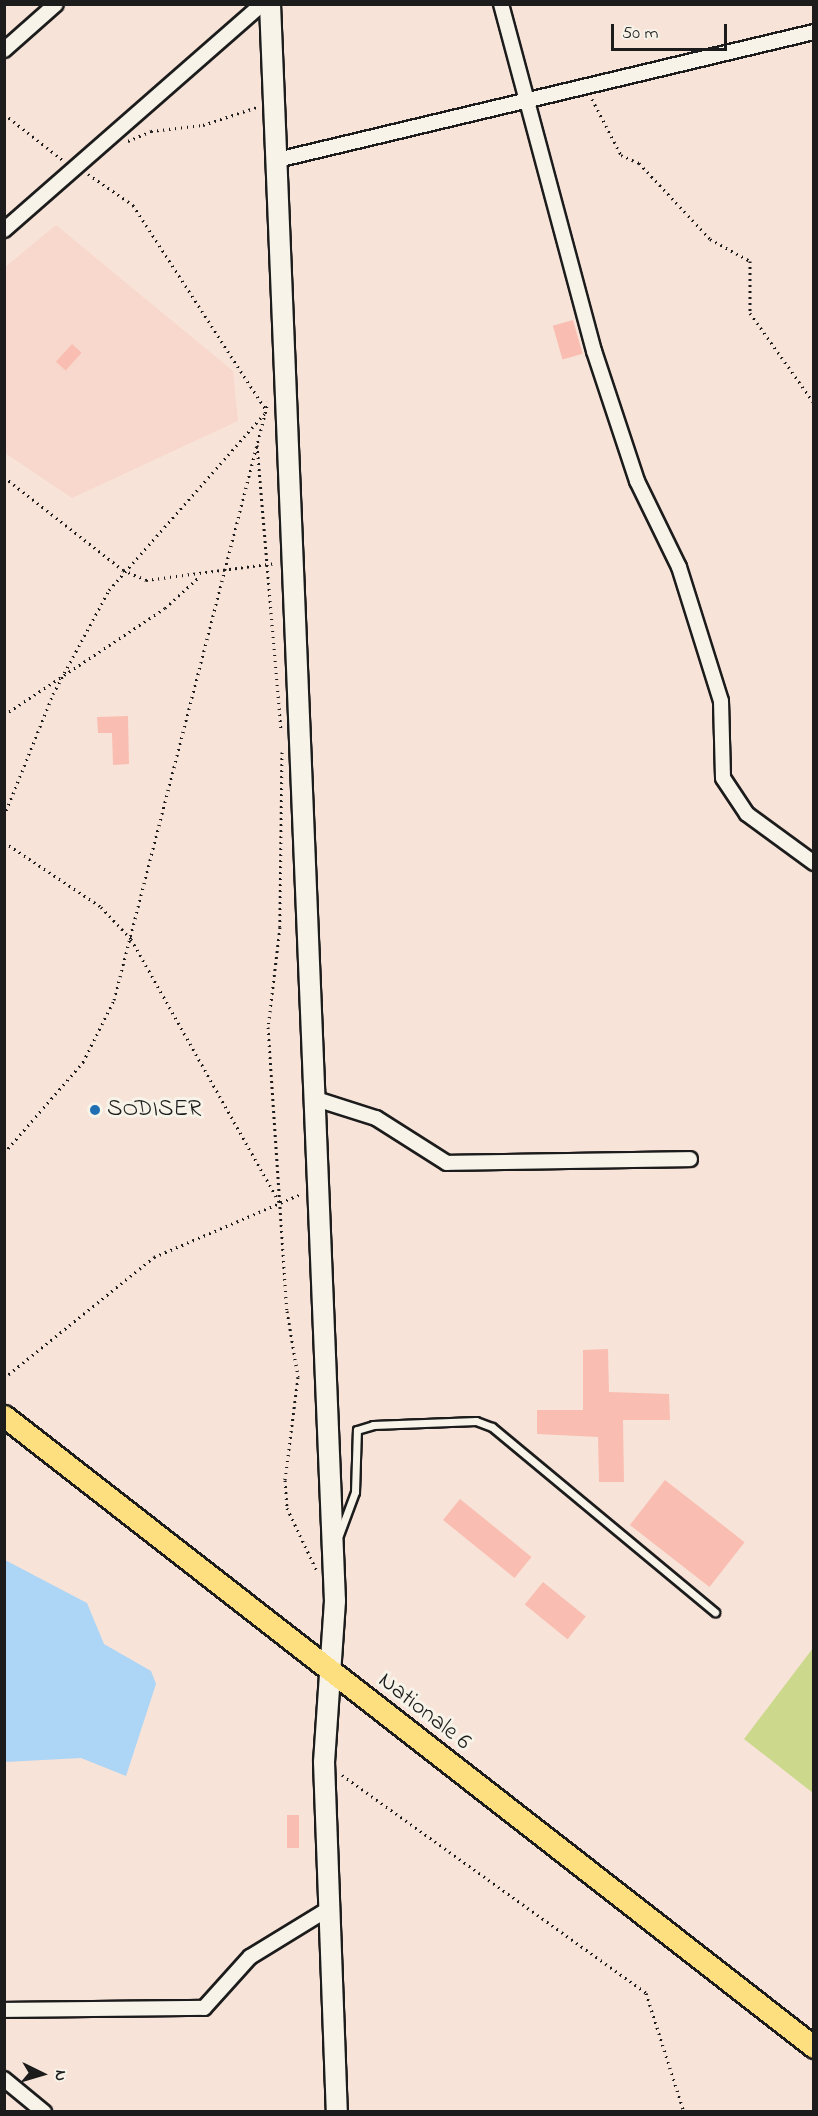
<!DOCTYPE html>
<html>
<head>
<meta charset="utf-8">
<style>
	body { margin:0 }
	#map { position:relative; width:818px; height:2116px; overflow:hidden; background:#f8e3d8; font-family:"Indie Flower",sans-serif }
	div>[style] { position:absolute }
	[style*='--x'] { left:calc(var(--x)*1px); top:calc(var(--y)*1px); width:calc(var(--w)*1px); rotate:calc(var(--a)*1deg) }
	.built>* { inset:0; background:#f8d8cc }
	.green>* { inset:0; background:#ccd98d }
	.water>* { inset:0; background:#acd5f6 }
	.building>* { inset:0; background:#f9beb1; transform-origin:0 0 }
	.path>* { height:3px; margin-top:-1.5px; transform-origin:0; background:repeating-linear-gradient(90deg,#1c1c1c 0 1.5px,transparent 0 6px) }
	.roads { filter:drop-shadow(2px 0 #1c1c1c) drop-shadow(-2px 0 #1c1c1c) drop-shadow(0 2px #1c1c1c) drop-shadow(0 -2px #1c1c1c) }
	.lane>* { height:7px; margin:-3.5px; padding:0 3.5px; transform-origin:3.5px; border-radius:3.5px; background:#f7f3e8 }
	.street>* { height:14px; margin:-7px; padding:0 7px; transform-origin:7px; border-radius:7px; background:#f7f3e8 }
	.secondary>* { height:20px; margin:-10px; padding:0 10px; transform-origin:10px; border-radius:10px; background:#f7f3e8 }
	.primary>* { height:21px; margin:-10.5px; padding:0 10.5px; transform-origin:10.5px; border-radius:10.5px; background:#fedf80 }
	.dots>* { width:16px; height:16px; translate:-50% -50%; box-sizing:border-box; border:3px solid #f7f3e8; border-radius:50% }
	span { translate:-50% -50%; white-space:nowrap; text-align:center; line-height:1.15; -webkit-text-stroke:6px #f7f3e8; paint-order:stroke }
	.poi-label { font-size:24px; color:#1c1c1c }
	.left { translate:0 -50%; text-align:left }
	.street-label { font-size:24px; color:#1c1c1c }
	.frame { position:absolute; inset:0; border:6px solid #1c1c1c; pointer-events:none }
	.north { position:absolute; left:12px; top:2044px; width:60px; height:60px; -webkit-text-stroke:4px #f7f3e8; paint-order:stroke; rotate:95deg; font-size:16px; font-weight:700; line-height:24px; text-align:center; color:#1c1c1c }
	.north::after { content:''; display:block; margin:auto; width:21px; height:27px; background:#1c1c1c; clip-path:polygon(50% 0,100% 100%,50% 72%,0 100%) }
	.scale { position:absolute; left:611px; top:24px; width:116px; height:27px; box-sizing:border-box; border:3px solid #1c1c1c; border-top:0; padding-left:8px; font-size:18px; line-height:21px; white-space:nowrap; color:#1c1c1c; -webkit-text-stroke:4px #f7f3e8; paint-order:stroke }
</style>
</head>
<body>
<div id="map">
	<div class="built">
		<div style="clip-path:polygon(56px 225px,233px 371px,238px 421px,72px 498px,5px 453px,4px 268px)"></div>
	</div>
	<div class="green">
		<div style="clip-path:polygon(813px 1648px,813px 1793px,744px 1739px)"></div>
	</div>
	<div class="water">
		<div style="clip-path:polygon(5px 1560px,87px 1603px,104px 1644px,151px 1671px,156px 1684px,126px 1776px,81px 1758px,5px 1762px)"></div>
	</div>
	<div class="building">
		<div style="left:573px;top:320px;width:35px;height:21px;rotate:74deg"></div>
		<div style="left:72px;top:344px;width:13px;height:24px;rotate:42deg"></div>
		<div style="clip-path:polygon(128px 716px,129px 764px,113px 765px,112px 733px,98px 733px,97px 717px)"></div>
		<div style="clip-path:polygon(608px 1349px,609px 1392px,669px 1394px,670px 1420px,623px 1420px,624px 1482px,599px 1482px,598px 1437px,537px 1434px,537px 1410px,583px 1410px,583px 1350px)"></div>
		<div style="left:665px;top:1480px;width:101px;height:57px;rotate:38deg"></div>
		<div style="left:460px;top:1499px;width:92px;height:27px;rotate:39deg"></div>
		<div style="left:543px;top:1582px;width:55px;height:29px;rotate:39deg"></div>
		<div style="left:287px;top:1815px;width:12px;height:33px"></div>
	</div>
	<div class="path">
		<div style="--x:592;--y:99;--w:63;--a:62.6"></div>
		<div style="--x:621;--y:155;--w:20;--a:24"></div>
		<div style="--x:639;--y:163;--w:104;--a:46.9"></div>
		<div style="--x:710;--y:239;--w:46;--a:28.8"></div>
		<div style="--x:750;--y:261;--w:52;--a:90"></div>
		<div style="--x:750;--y:313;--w:110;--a:54.6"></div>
		<div style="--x:4;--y:114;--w:76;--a:38.1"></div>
		<div style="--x:128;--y:141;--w:25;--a:-23"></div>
		<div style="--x:151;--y:131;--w:52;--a:-6.6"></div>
		<div style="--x:203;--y:125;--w:57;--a:-18.4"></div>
		<div style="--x:88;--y:174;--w:55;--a:34.6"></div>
		<div style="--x:133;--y:205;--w:244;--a:57"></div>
		<div style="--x:257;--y:445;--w:286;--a:85.2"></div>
		<div style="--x:4;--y:477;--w:151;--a:38"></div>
		<div style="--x:123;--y:570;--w:25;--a:23"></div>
		<div style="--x:146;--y:580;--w:131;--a:-7.5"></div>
		<div style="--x:4;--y:715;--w:193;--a:-33.6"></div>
		<div style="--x:165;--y:608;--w:47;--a:-42.4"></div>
		<div style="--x:282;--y:752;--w:175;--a:90.7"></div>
		<div style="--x:280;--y:927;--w:101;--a:96.8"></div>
		<div style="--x:268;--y:1027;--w:285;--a:86.2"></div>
		<div style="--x:287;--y:1311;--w:67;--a:80.5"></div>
		<div style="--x:298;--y:1377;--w:104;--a:97.2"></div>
		<div style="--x:285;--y:1480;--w:28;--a:86"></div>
		<div style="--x:287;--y:1508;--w:68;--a:64.6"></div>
		<div style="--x:4;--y:816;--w:131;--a:-68.1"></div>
		<div style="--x:53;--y:694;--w:118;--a:-61.7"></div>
		<div style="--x:109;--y:590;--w:235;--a:-48.6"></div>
		<div style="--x:4;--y:842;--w:117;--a:33.8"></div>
		<div style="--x:101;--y:907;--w:44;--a:46.8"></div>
		<div style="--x:131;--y:939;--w:302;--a:60.6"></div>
		<div style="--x:4;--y:1153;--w:121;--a:-49"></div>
		<div style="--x:83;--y:1062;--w:69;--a:-63.4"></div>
		<div style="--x:114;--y:1000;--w:618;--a:-75.56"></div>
		<div style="--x:4;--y:1378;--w:193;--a:-38.9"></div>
		<div style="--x:154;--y:1257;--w:160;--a:-23.2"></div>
		<div style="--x:342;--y:1775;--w:374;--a:35.6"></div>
		<div style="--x:646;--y:1993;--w:125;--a:72.3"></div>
	</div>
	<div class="roads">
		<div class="lane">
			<div style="--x:339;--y:1535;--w:46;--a:-69.6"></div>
			<div style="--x:355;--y:1492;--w:62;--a:-88.2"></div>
			<div style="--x:357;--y:1430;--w:17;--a:-17"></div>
			<div style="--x:373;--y:1425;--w:103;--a:-2.2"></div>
			<div style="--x:476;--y:1421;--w:17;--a:21"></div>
			<div style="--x:492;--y:1427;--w:290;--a:39.7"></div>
		</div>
		<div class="street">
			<div style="--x:501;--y:4;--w:359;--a:75"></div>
			<div style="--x:594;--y:351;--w:137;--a:71.7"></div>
			<div style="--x:637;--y:481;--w:96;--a:64"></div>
			<div style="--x:679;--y:567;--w:140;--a:72.6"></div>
			<div style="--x:721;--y:701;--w:77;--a:88.5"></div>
			<div style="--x:723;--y:778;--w:43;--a:56.3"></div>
			<div style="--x:747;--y:814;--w:83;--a:36.2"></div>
			<div style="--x:4;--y:50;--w:69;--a:-41.5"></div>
			<div style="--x:277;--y:160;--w:552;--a:-13.41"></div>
			<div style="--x:4;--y:230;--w:343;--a:-41.2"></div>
			<div style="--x:316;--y:1099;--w:63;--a:17.6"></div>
			<div style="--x:376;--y:1118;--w:84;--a:32.4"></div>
			<div style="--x:447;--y:1163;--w:243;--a:-0.9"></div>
			<div style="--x:4;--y:2010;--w:200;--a:-0.6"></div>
			<div style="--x:204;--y:2008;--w:69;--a:-48"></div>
			<div style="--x:250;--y:1957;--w:94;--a:-31.5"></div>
			<div style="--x:4;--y:2079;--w:52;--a:39.5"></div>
		</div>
		<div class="secondary">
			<div style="--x:270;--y:4;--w:1598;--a:87.67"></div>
			<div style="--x:335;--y:1601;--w:161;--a:93.9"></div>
			<div style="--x:324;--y:1762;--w:350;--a:87.9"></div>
		</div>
		<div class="primary">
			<div style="--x:4;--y:1416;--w:1027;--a:37.92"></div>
		</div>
	</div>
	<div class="dots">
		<div style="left:95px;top:1110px;background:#1f6fb2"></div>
	</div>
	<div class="poi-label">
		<span class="left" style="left:107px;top:1110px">SODISER</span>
	</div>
	<div class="street-label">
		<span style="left:424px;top:1712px;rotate:38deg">Nationale 6</span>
	</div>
	<div class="frame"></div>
	<div class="north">N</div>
	<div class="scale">50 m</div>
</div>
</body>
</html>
